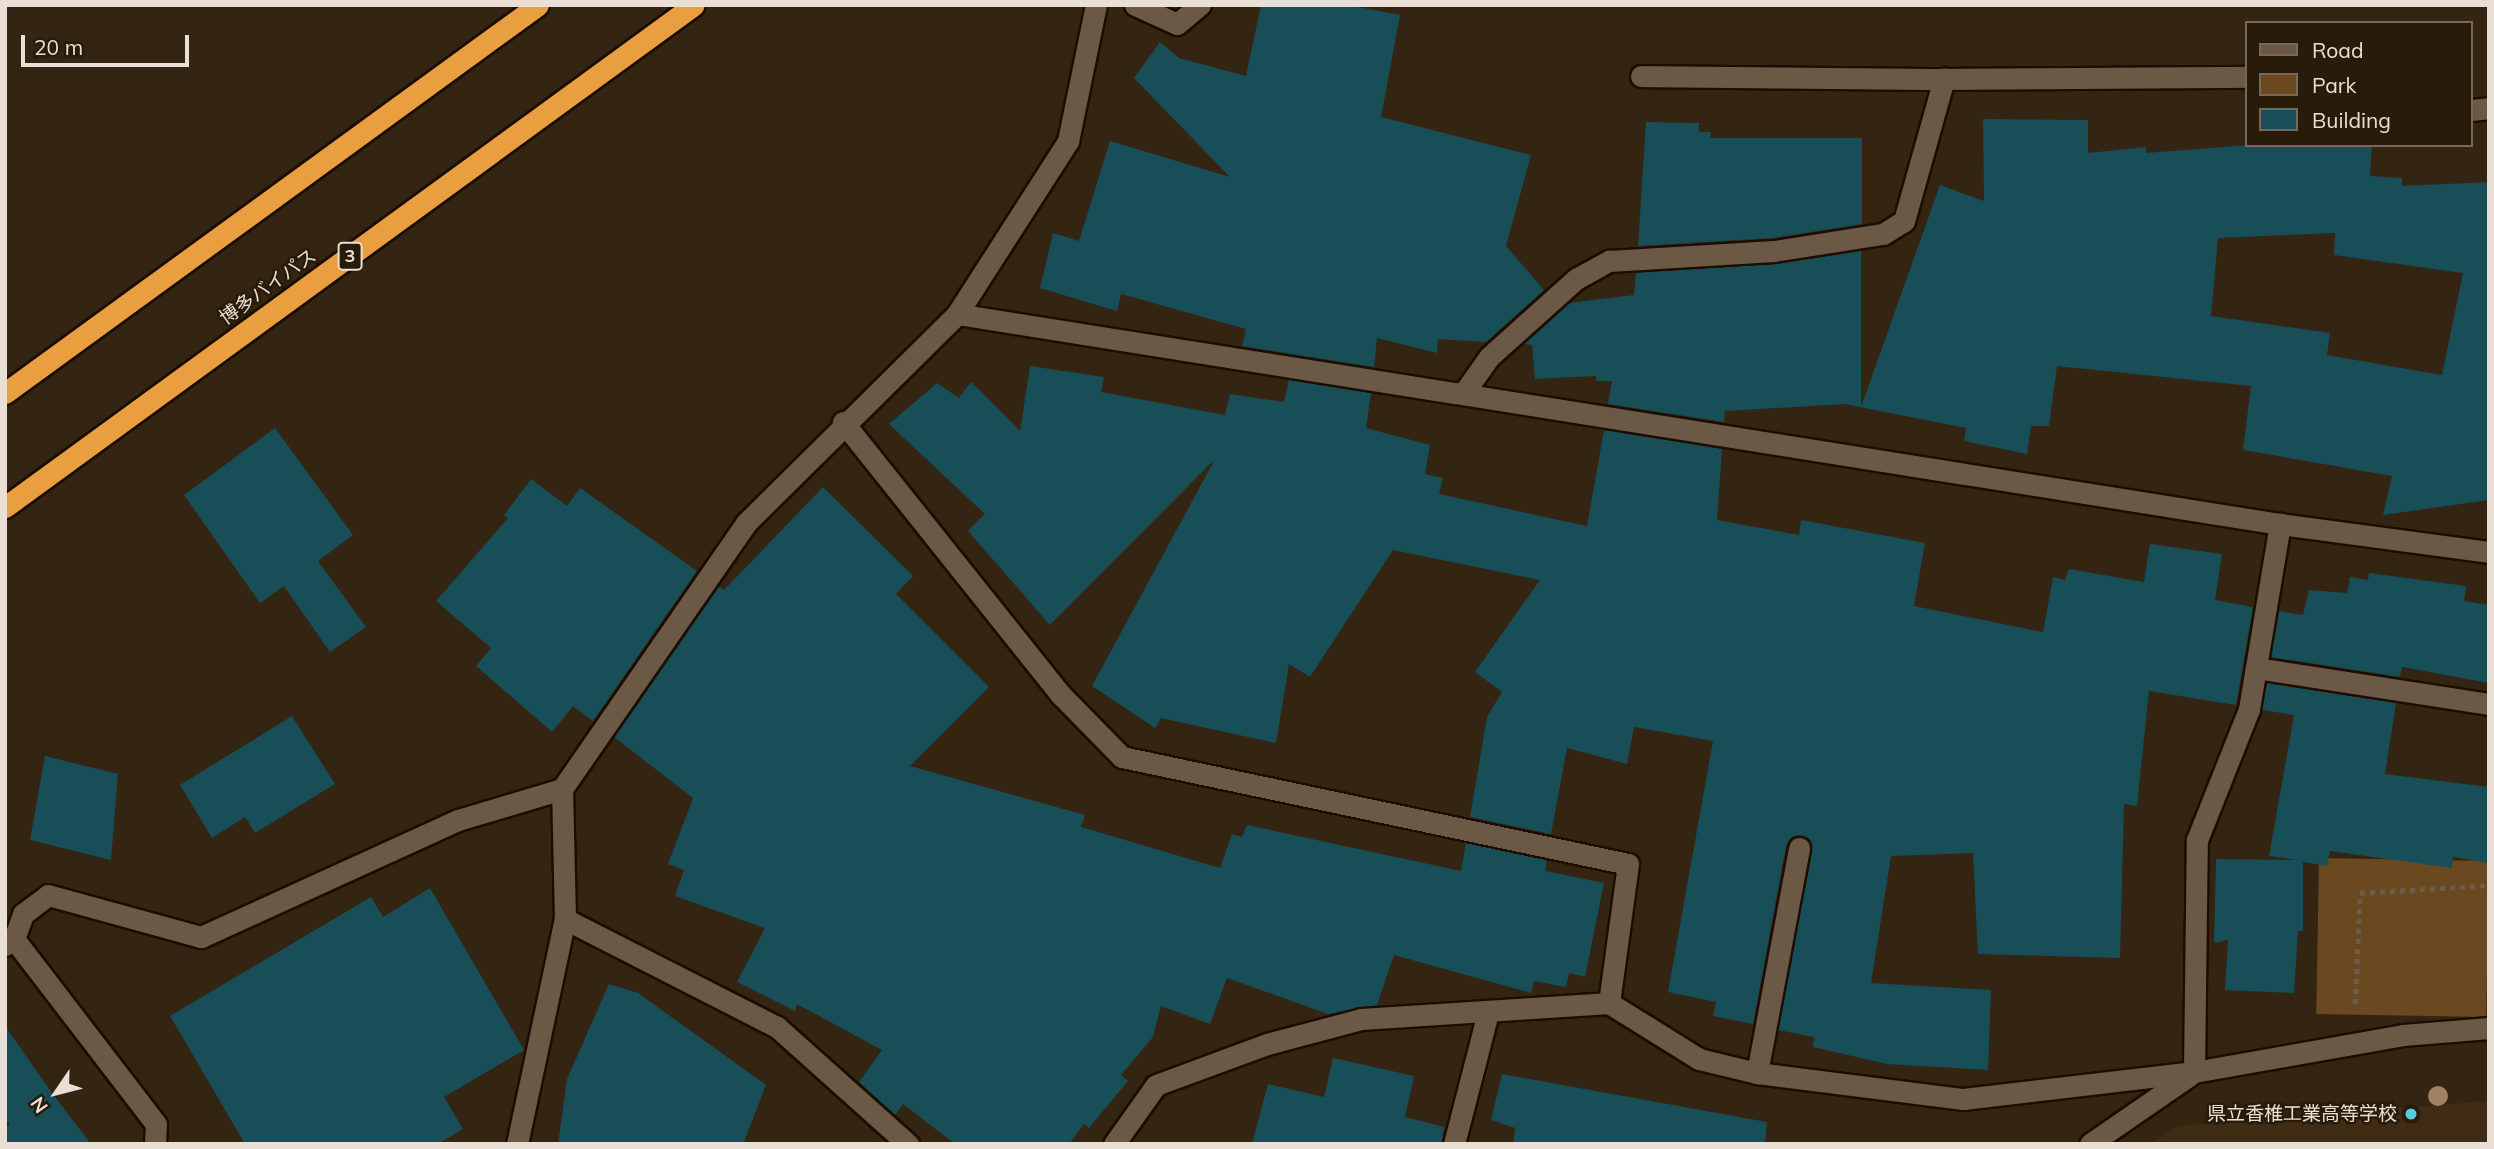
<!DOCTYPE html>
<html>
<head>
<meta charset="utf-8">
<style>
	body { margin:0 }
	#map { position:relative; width:2494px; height:1149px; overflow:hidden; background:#342412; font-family:Mulish,"Noto Sans JP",sans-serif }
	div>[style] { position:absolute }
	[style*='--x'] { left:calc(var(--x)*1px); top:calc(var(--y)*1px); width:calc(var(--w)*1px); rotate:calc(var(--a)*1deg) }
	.built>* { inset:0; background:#402c14 }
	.green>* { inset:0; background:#6a4920; transform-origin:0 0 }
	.building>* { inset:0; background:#184e58 }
	.path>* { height:4.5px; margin-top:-2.25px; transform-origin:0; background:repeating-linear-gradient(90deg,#6b5c4d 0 5px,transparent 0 10px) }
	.roads { filter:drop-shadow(2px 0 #1b0d00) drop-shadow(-2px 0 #1b0d00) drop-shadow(0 2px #1b0d00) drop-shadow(0 -2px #1b0d00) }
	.minor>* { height:21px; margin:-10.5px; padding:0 10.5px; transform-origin:10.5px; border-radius:10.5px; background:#6b5946 }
	.highway>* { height:21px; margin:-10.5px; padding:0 10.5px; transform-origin:10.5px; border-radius:10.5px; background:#e99f40 }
	.trees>* { width:20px; height:20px; margin:-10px; border-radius:50%; background:#9f8261 }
	.dots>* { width:19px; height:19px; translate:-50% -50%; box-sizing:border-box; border:4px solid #291b09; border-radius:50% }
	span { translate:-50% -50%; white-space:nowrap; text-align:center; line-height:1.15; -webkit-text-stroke:5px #291b09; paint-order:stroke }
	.shield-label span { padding:2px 5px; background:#291b09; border:2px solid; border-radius:5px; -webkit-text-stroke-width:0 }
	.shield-label { font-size:18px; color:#e9dfd4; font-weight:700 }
	.street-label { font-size:19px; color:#e9dfd4 }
	.poi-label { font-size:19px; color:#e9dfd4 }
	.right { translate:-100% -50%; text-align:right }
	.frame { position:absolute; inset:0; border:7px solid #e9dfd4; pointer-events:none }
	.legend { position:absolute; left:2245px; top:21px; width:228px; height:126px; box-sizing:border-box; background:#291b09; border:2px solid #76695a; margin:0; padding:9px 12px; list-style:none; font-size:21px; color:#e9dfd4 }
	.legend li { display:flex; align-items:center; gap:14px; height:35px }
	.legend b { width:35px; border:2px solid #76695a }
	.north { position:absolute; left:21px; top:1058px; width:70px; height:70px; -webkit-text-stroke:5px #291b09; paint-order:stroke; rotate:235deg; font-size:19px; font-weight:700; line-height:28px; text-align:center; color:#e9dfd4 }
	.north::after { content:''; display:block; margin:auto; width:24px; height:32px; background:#e9dfd4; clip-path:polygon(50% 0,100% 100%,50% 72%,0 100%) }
	.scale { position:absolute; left:21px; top:35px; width:168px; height:32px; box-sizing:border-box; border:4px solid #e9dfd4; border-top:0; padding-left:9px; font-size:21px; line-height:24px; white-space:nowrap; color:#e9dfd4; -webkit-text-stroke:5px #291b09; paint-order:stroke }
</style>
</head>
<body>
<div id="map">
	<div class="built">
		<div style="clip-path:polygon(2489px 1101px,2489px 1144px,2151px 1144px,2178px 1126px)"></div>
	</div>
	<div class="green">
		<div style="left:2319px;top:858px;width:170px;height:156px;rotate:1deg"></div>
	</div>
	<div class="building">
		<div style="clip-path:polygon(1261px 5px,1348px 5px,1400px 15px,1381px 117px,1531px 155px,1506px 246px,1544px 290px,1486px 342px,1438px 339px,1437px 353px,1377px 338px,1374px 367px,1242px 346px,1246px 329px,1121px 294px,1117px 311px,1040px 288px,1053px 233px,1079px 241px,1110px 141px,1230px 177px,1134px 78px,1160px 42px,1179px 58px,1246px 76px)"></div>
		<div style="clip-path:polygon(evenodd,1983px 119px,2088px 120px,2088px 153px,2146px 147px,2146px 153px,2249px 145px,2372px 145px,2370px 176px,2402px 178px,2402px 186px,2489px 182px,2489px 500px,2383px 515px,2392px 476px,2243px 450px,2251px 386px,2057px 366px,2049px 426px,2031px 426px,2027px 454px,1964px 441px,1966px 428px,1844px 404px,1725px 411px,1724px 422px,1608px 404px,1612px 381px,1596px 381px,1596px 376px,1535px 379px,1532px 345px,1523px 344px,1569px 303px,1634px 295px,1636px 273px,1775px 264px,1861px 251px,1861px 407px,1940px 185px,1984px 201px,1983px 119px,2335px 233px,2334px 255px,2463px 273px,2442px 375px,2327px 355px,2330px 333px,2211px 316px,2218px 238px,2335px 233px)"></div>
		<div style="clip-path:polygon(1646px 122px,1699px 123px,1699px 132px,1711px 132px,1710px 138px,1862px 138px,1862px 224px,1773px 238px,1638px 246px)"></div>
		<div style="clip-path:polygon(1030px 366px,1104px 377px,1101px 392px,1225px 415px,1230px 394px,1284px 402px,1289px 380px,1371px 393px,1366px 428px,1430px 445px,1425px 474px,1443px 478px,1439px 494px,1587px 526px,1604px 430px,1722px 449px,1717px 520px,1799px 535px,1801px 520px,1925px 543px,1914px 606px,2043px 632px,2053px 577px,2065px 580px,2069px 569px,2144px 582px,2150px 544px,2222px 554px,2215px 600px,2253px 607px,2236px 705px,2149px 691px,2137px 806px,2124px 804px,2120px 958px,1978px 954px,1973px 853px,1891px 856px,1871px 983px,1991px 990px,1988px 1070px,1887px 1064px,1813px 1047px,1814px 1037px,1778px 1030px,1812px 850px,1802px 835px,1794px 836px,1786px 846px,1753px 1024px,1713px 1016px,1716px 1002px,1668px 992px,1713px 741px,1634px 727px,1627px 764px,1567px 748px,1551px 834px,1470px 817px,1487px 717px,1502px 692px,1475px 672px,1540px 580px,1393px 550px,1310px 677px,1289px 664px,1276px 743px,1161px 718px,1155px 728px,1092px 686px,1215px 459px,1050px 625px,968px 531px,985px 514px,889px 424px,937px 383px,959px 398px,971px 382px,1020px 431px)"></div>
		<div style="clip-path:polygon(275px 428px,353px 535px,318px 561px,366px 627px,330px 652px,284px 586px,260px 603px,184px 495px)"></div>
		<div style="clip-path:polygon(531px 479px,567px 506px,580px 488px,697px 571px,593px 721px,573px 706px,552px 732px,476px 666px,491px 648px,436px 601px,508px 518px,504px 515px)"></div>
		<div style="clip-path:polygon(823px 487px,913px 576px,896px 594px,989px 687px,910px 766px,1085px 815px,1081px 827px,1220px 868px,1232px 834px,1242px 837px,1247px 825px,1461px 871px,1466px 843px,1547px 860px,1545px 871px,1604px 883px,1585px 977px,1569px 973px,1566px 987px,1534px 981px,1531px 993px,1394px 955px,1377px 1005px,1328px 1014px,1227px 978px,1210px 1024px,1161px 1006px,1153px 1037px,1121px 1075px,1128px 1081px,1089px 1128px,1084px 1124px,1069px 1144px,955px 1144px,903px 1104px,895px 1115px,859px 1082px,882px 1050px,797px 1004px,795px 1011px,737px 982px,765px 928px,675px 896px,684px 870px,668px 864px,693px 798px,614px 737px,718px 586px,724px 590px)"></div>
		<div style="clip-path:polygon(2369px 573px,2466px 586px,2464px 601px,2489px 605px,2489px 683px,2402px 667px,2400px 677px,2271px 657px,2279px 611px,2303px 615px,2309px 590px,2347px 593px,2350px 577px,2368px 580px)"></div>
		<div style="clip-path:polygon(2267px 683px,2396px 703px,2385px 774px,2489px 787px,2489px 863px,2453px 857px,2452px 868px,2330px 851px,2327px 866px,2303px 862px,2303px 931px,2298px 931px,2294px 993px,2225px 990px,2228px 940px,2214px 943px,2216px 859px,2297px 860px,2269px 856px,2294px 715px,2262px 710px)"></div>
		<div style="clip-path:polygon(292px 716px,335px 784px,255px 833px,245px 817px,212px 838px,180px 785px)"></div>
		<div style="clip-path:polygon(45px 756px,118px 774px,111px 860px,30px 840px)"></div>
		<div style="clip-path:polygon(430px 888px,524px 1050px,444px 1097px,463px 1129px,438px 1144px,245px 1144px,170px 1016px,371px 897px,383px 917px)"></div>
		<div style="clip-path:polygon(609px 984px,638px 993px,766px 1085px,743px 1144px,558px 1144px,567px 1079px)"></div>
		<div style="clip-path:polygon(5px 1026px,52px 1093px,91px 1144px,5px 1144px,5px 1128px,10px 1124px,5px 1118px)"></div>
		<div style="clip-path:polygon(1333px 1058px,1414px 1076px,1405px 1117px,1444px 1127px,1441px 1144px,1252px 1144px,1268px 1084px,1324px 1097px)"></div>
		<div style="clip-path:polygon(1502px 1074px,1767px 1122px,1765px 1144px,1513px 1144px,1515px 1128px,1491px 1120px)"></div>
	</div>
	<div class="path">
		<div style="--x:2355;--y:1004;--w:111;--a:-87.4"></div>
		<div style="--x:2360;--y:893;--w:129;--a:-3.5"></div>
	</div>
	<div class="roads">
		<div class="minor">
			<div style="--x:1135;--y:5;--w:46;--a:24.3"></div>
			<div style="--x:1177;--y:24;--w:30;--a:-40"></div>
			<div style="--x:1641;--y:76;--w:303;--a:0.6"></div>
			<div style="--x:2471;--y:110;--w:18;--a:-6"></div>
			<div style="--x:957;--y:314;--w:1340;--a:9.02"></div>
			<div style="--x:2280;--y:524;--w:211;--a:7.6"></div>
			<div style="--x:1463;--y:394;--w:45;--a:-54.9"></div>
			<div style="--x:1489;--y:357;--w:117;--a:-41.9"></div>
			<div style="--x:1576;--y:279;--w:38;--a:-29"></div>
			<div style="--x:1609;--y:261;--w:165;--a:-3.5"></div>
			<div style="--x:1774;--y:251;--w:110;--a:-8.9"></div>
			<div style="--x:1883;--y:234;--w:25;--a:-32"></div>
			<div style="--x:1904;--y:221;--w:148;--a:-74.3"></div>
			<div style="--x:1944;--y:79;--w:303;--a:-0.4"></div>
			<div style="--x:843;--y:422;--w:349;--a:51.4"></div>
			<div style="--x:1061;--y:695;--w:87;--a:45.5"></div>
			<div style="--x:1122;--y:757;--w:517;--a:11.94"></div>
			<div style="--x:1628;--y:864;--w:140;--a:97.8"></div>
			<div style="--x:2256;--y:668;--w:236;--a:8.8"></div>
			<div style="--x:565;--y:919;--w:238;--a:27"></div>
			<div style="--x:777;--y:1027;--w:176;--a:41.8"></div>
			<div style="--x:14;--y:939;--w:27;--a:-70"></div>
			<div style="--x:23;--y:914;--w:31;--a:-37"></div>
			<div style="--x:48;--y:895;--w:159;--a:15.4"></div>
			<div style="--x:201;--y:937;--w:282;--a:-24.5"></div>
			<div style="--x:458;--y:820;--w:109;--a:-16.6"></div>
			<div style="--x:5;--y:945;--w:11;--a:-34"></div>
			<div style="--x:14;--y:939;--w:233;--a:52.5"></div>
			<div style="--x:156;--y:1124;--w:20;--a:93"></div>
			<div style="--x:2194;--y:1072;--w:232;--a:-89.3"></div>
			<div style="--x:2197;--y:840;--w:141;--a:-68.3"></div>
			<div style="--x:2249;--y:709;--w:188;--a:-80.5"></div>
			<div style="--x:1757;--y:1073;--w:229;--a:-79.4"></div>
			<div style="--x:517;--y:1144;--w:230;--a:-78"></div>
			<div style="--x:565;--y:919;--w:130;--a:-91.3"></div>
			<div style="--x:562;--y:789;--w:323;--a:-55.3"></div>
			<div style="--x:746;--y:523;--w:297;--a:-44.7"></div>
			<div style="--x:957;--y:314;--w:206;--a:-57.3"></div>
			<div style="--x:1068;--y:141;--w:139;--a:-78.4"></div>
			<div style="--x:1114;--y:1144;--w:72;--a:-54.6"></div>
			<div style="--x:1156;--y:1085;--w:118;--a:-20.3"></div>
			<div style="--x:1267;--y:1044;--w:97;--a:-14.9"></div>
			<div style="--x:1361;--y:1019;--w:249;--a:-3.7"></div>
			<div style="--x:1609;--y:1003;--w:106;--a:31.9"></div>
			<div style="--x:1699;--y:1059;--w:60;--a:13.6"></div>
			<div style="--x:1757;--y:1073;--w:208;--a:7.2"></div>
			<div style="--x:1963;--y:1099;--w:233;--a:-6.7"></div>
			<div style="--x:2194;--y:1072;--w:212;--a:-10"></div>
			<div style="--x:2403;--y:1035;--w:86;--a:-4.7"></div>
			<div style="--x:1454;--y:1144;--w:135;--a:-75.5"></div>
			<div style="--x:2090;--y:1144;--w:121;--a:-34.6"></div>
		</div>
		<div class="highway">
			<div style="--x:5;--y:393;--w:659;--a:-36.05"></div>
			<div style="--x:5;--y:507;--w:852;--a:-36.08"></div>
		</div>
	</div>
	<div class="trees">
		<div style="left:2438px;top:1096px"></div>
	</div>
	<div class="dots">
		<div style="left:2411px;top:1114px;background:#55cae0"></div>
	</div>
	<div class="shield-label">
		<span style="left:350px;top:256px">3</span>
	</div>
	<div class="street-label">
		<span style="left:268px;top:287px;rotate:-36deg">博多バイパス</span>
	</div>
	<div class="poi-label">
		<span class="right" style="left:2397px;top:1114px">県立香椎工業高等学校</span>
	</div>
	<div class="frame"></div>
	<ul class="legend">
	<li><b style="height:9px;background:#6b5946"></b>Road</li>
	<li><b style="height:19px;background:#6a4920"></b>Park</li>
	<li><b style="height:19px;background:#184e58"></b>Building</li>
	</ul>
	<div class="north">N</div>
	<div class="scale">20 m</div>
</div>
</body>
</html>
